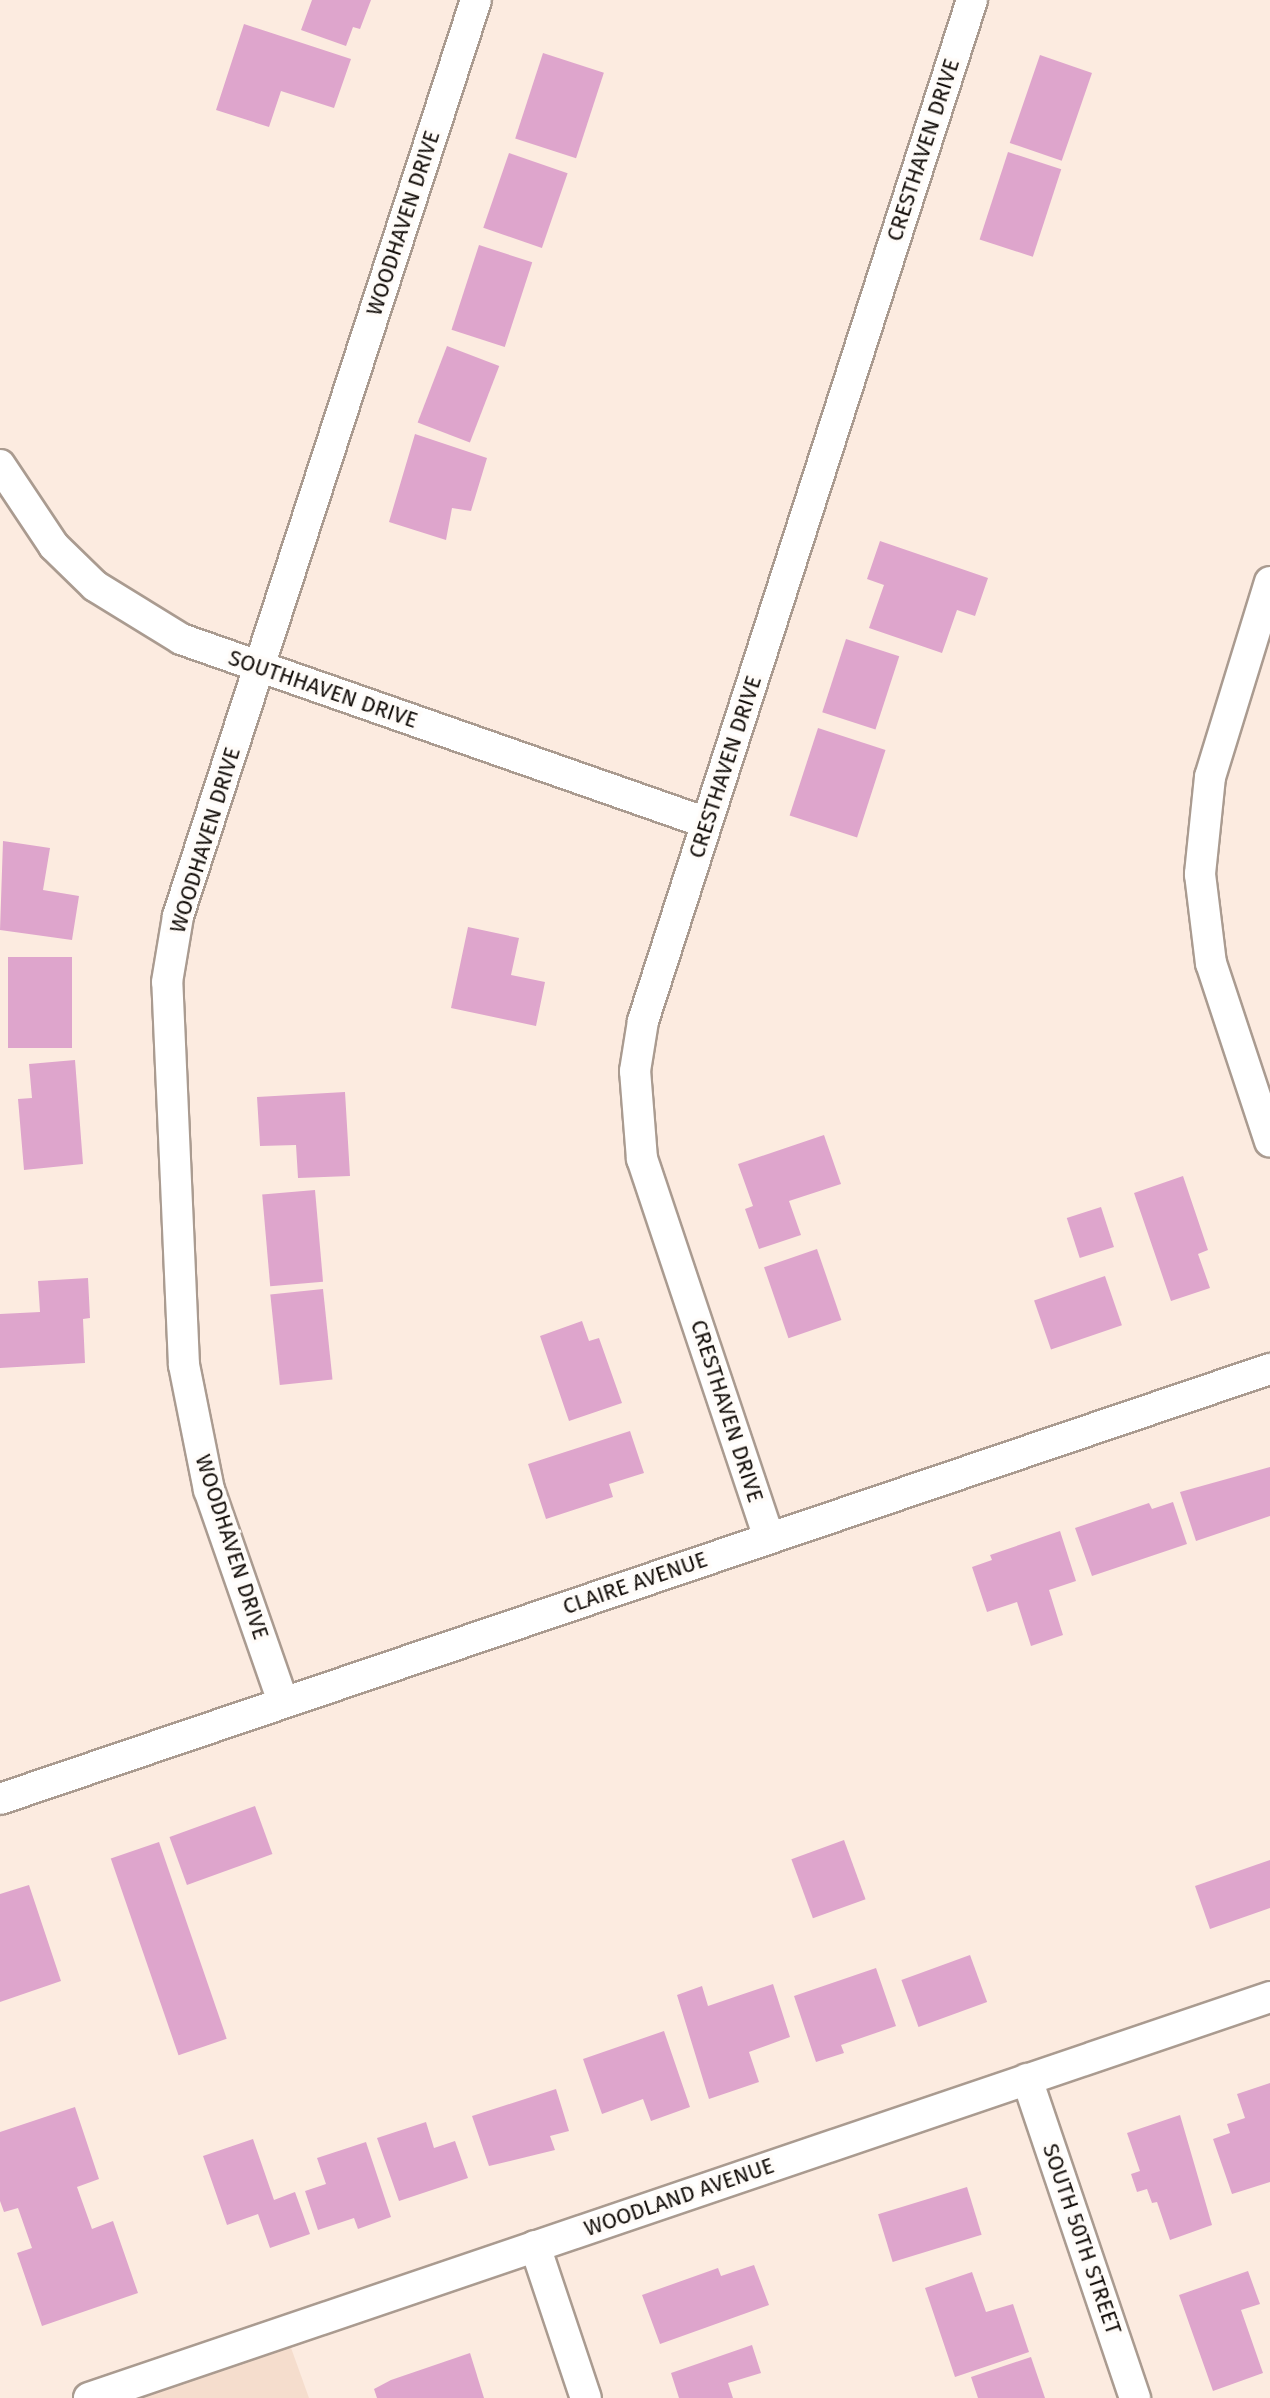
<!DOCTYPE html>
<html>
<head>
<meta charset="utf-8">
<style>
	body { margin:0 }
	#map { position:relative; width:1270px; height:2398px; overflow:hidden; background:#fcebe0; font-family:"Fira Sans",sans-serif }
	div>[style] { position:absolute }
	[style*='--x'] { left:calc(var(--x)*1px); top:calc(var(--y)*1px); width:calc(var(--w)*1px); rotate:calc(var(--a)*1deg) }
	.built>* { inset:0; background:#f5ddcd }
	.building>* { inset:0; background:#dea5cc; transform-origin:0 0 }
	.roads { filter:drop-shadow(2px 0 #aa9b90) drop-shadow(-2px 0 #aa9b90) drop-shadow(0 2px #aa9b90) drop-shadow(0 -2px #aa9b90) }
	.street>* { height:30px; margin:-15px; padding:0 15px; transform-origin:15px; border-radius:15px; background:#fff }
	span { translate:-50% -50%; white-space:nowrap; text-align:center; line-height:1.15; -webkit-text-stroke:7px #fffcf9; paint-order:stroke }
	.street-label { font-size:22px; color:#15100c }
</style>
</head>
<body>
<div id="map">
	<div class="built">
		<div style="clip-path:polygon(285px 2331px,309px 2398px,89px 2398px)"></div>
	</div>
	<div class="building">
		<div style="clip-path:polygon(312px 0,371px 0,360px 29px,353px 27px,346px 46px,301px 30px)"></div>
		<div style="clip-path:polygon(244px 24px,351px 59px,334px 108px,281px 91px,269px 127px,216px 110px)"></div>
		<div style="left:543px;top:53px;width:64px;height:90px;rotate:18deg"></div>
		<div style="left:1040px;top:55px;width:55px;height:93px;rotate:19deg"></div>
		<div style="left:1008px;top:152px;width:56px;height:92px;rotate:18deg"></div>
		<div style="left:509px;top:153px;width:62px;height:79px;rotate:19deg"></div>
		<div style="left:479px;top:245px;width:56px;height:89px;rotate:18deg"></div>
		<div style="left:447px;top:346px;width:56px;height:82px;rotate:21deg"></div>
		<div style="clip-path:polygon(415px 434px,487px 458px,471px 511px,452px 508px,446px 540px,389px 522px)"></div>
		<div style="clip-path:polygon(880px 541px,988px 578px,975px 616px,957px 610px,942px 653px,869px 628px,884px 585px,867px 579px)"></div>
		<div style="left:846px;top:639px;width:56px;height:77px;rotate:18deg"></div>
		<div style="left:818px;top:728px;width:71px;height:92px;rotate:18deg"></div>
		<div style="clip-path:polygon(3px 841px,50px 848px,43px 890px,79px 896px,72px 940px,0 930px)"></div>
		<div style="clip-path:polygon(468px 927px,519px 938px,511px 975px,545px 982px,536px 1026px,451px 1008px)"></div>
		<div style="left:8px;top:957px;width:64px;height:91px"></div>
		<div style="clip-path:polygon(75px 1060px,83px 1164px,24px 1170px,18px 1099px,32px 1098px,29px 1064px)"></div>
		<div style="clip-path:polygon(345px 1092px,350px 1176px,298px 1178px,296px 1145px,260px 1146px,257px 1097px)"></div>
		<div style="clip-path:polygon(824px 1135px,841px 1184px,789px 1201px,801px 1235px,759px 1249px,745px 1209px,753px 1206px,738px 1164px)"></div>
		<div style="clip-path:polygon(1183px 1176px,1208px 1250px,1198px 1254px,1210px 1288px,1171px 1301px,1134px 1193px)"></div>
		<div style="left:315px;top:1190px;width:92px;height:53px;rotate:85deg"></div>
		<div style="left:1101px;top:1207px;width:42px;height:36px;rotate:72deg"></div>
		<div style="left:817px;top:1249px;width:75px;height:56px;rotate:71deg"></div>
		<div style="left:1105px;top:1276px;width:52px;height:75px;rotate:71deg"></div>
		<div style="clip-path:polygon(88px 1278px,90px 1318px,83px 1319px,85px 1363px,0 1368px,0 1314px,40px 1312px,38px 1281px)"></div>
		<div style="left:323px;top:1289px;width:91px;height:53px;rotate:84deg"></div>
		<div style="clip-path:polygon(582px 1321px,589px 1341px,599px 1338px,622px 1403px,569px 1421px,540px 1336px)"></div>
		<div style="clip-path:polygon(630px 1431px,644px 1473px,609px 1484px,613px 1497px,546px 1519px,528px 1464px)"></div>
		<div style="clip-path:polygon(1270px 1467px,1270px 1516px,1196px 1541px,1180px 1492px)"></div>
		<div style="clip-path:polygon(1173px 1502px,1187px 1544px,1092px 1576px,1075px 1528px,1149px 1503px,1152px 1509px)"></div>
		<div style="clip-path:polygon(1060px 1531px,1076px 1581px,1049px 1590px,1063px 1635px,1031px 1646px,1017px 1602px,987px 1612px,972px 1567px,992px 1560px,990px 1555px)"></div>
		<div style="left:255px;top:1806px;width:51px;height:91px;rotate:70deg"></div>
		<div style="left:844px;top:1840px;width:63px;height:56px;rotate:70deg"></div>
		<div style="left:159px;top:1842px;width:208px;height:51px;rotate:71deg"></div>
		<div style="clip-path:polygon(1270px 1860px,1270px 1908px,1210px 1929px,1195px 1886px)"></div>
		<div style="clip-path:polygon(29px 1885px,61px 1981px,0 2002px,0 1894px)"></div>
		<div style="left:970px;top:1955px;width:50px;height:73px;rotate:70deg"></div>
		<div style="clip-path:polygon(876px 1968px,896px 2026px,841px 2045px,844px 2053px,816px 2062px,794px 1996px)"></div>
		<div style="clip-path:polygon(773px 1984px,790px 2037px,749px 2052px,759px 2082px,709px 2099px,677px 1995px,702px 1986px,708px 2006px)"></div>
		<div style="clip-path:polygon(664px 2031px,690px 2107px,651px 2121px,643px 2099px,602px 2114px,583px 2059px)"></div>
		<div style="clip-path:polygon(1270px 2083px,1270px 2182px,1232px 2194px,1213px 2139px,1230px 2133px,1227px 2124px,1245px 2118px,1237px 2094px)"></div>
		<div style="clip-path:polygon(556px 2089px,569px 2131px,550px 2136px,555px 2150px,489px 2166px,472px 2116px)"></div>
		<div style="clip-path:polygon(75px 2107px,99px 2179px,77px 2187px,92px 2229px,113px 2221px,138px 2293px,42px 2326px,17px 2253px,32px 2248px,18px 2208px,4px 2212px,0 2201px,0 2132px)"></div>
		<div style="clip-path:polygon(1180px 2115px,1212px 2225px,1170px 2240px,1157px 2202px,1152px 2203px,1147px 2189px,1137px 2192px,1131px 2174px,1140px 2171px,1127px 2133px)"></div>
		<div style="clip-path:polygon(426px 2122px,434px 2148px,455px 2141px,468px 2178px,399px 2201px,377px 2138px)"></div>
		<div style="clip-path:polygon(253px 2139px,274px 2200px,295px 2192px,310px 2234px,270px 2248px,258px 2214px,227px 2225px,203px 2156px)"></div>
		<div style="clip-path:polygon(366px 2142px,391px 2217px,358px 2229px,354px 2218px,318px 2230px,305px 2191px,326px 2184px,317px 2158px)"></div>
		<div style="left:967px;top:2187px;width:50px;height:93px;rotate:73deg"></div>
		<div style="clip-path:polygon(754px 2265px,769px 2305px,660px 2344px,642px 2295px,718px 2268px,721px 2276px)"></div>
		<div style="clip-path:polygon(1248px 2271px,1260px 2304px,1241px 2310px,1263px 2373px,1213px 2391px,1179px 2295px)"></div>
		<div style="clip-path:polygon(972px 2272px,986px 2312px,1013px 2304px,1029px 2352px,955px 2377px,925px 2288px)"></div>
		<div style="clip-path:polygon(752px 2345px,761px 2373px,728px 2383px,733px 2398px,679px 2398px,671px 2373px)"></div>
		<div style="clip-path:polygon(470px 2353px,484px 2398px,377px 2398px,374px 2389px,391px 2380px)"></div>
		<div style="clip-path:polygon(1031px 2357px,1045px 2398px,978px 2398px,971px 2377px)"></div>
	</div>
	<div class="roads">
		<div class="street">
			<div style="--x:0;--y:465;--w:97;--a:56.3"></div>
			<div style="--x:54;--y:546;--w:57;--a:44.3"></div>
			<div style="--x:95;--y:586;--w:101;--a:31.6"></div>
			<div style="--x:181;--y:639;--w:557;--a:19.28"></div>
			<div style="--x:1270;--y:582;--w:204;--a:107.1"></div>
			<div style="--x:1210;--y:777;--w:98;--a:95.9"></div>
			<div style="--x:1200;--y:874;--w:90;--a:83"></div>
			<div style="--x:1211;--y:963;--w:188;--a:71.7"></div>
			<div style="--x:769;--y:1538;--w:400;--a:-108.5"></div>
			<div style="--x:642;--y:1159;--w:88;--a:-94.5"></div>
			<div style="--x:635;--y:1071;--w:51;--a:-80.9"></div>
			<div style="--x:643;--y:1021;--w:1073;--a:-72.14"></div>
			<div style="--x:283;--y:1702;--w:225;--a:-109.2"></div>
			<div style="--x:209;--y:1490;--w:127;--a:-101.3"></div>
			<div style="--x:184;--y:1365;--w:383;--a:-92.5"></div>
			<div style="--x:167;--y:982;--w:67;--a:-80.5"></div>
			<div style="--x:178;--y:916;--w:963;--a:-71.98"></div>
			<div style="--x:0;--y:1799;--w:1341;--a:-18.71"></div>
			<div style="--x:1027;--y:2079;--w:337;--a:71.3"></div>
			<div style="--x:535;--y:2246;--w:160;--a:71.5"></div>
			<div style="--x:89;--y:2398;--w:1247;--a:-18.75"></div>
		</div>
	</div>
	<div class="street-label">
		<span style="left:923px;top:150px;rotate:-72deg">CRESTHAVEN DRIVE</span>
		<span style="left:403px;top:223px;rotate:-72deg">WOODHAVEN DRIVE</span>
		<span style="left:323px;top:689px;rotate:19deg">SOUTHHAVEN DRIVE</span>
		<span style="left:725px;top:767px;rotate:-72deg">CRESTHAVEN DRIVE</span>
		<span style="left:205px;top:840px;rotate:-73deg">WOODHAVEN DRIVE</span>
		<span style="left:727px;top:1411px;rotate:72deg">CRESTHAVEN DRIVE</span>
		<span style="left:232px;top:1547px;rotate:72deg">WOODHAVEN DRIVE</span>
		<span style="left:635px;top:1583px;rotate:-19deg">CLAIRE AVENUE</span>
		<span style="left:679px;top:2197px;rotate:-19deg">WOODLAND AVENUE</span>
		<span style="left:1082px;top:2239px;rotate:71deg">SOUTH 50TH STREET</span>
	</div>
</div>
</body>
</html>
